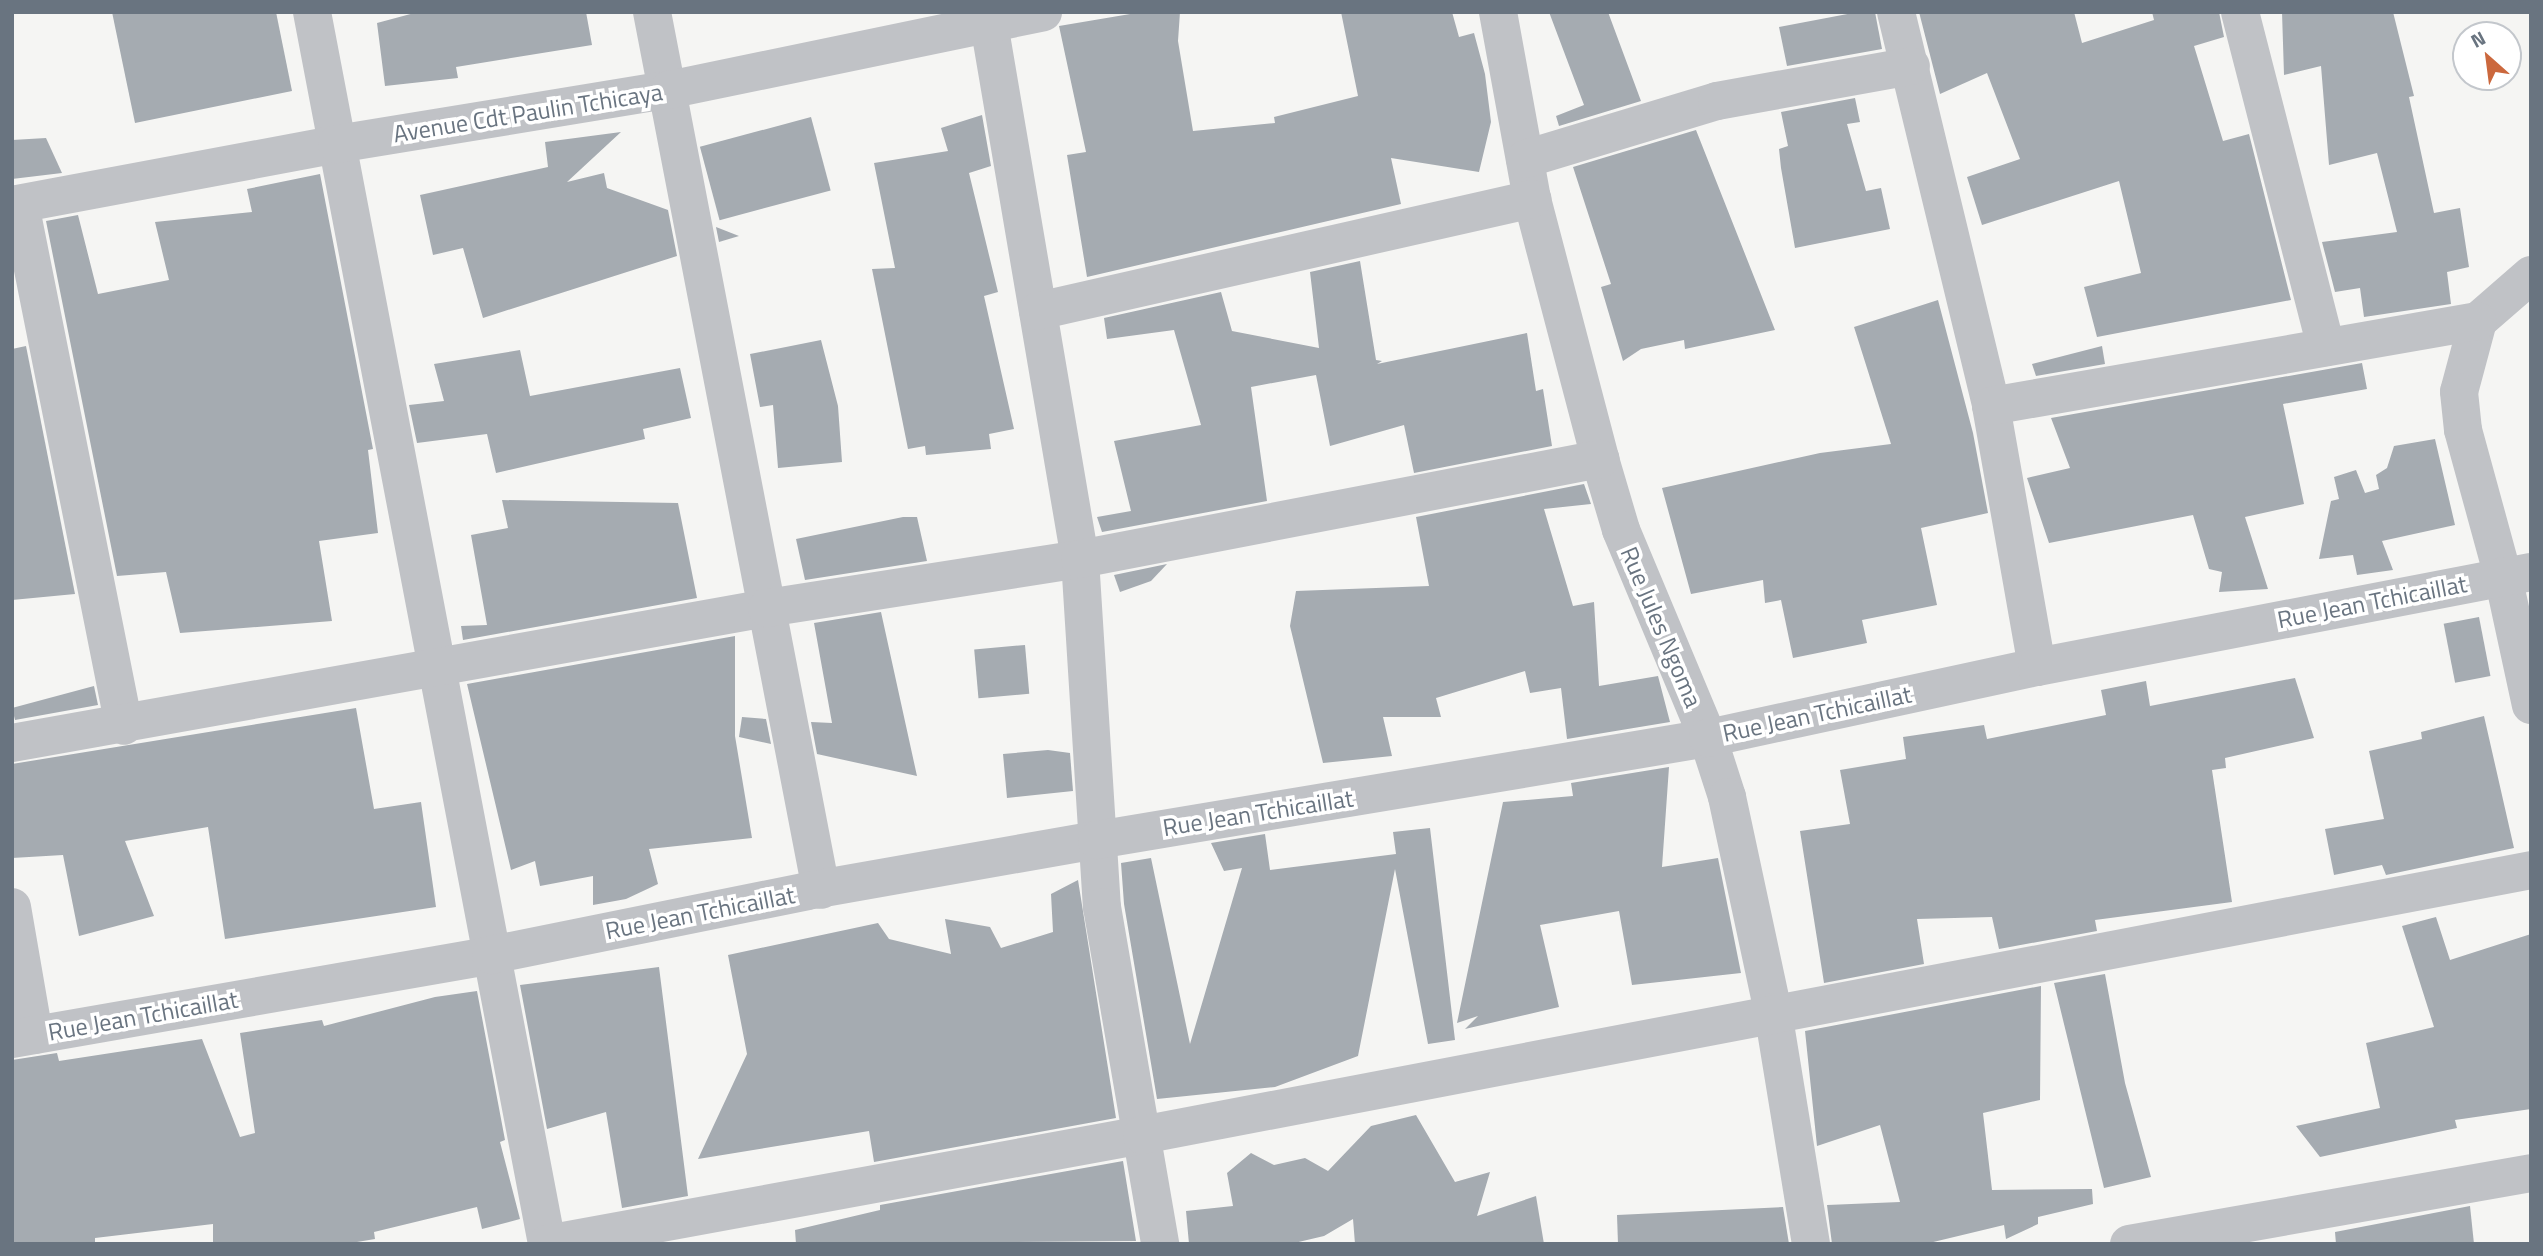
<!DOCTYPE html>
<html>
<head>
<meta charset="utf-8">
<style>
	body { margin:0 }
	#map { position:relative; width:2543px; height:1256px; overflow:hidden; background:#f5f5f3; font-family:"Titillium Web",sans-serif }
	div>[style] { position:absolute }
	[style*='--x'] { left:calc(var(--x)*1px); top:calc(var(--y)*1px); width:calc(var(--w)*1px); rotate:calc(var(--a)*1deg) }
	.building>* { inset:0; background:#a5abb1; transform-origin:0 0 }
	.street>* { height:38px; margin:-19px; padding:0 19px; transform-origin:19px; border-radius:19px; background:#c0c2c6 }
	span { translate:-50% -50%; white-space:nowrap; text-align:center; line-height:1.15; -webkit-text-stroke:7px #fff; paint-order:stroke }
	.street-label { font-size:24px; color:#697480 }
	.frame { position:absolute; inset:0; border:14px solid #697480; pointer-events:none }
	.north { position:absolute; left:2452px; top:21px; width:70px; height:70px; box-sizing:border-box; background:#fff; border:2px solid #c3c7cc; border-radius:50%; rotate:332deg; font-size:19px; font-weight:700; line-height:28px; text-align:center; color:#697480 }
	.north::after { content:''; display:block; margin:auto; width:24px; height:32px; background:#cb683d; clip-path:polygon(50% 0,100% 100%,50% 72%,0 100%) }
</style>
</head>
<body>
<div id="map">
	<div class="building">
		<div style="clip-path:polygon(112px 12px,276px 12px,292px 91px,135px 123px)"></div>
		<div style="clip-path:polygon(418px 12px,586px 12px,592px 45px,456px 67px,458px 78px,385px 86px,377px 23px)"></div>
		<div style="clip-path:polygon(1142px 12px,1180px 12px,1178px 41px,1193px 131px,1275px 123px,1274px 117px,1358px 96px,1341px 12px,1452px 12px,1459px 37px,1474px 33px,1485px 74px,1491px 122px,1479px 172px,1391px 158px,1401px 204px,1087px 277px,1067px 155px,1086px 152px,1059px 26px)"></div>
		<div style="clip-path:polygon(1549px 12px,1608px 12px,1641px 101px,1559px 126px,1556px 116px,1584px 105px)"></div>
		<div style="clip-path:polygon(1858px 12px,1875px 12px,1882px 49px,1787px 66px,1779px 27px)"></div>
		<div style="clip-path:polygon(1919px 12px,2074px 12px,2082px 43px,2154px 20px,2152px 12px,2219px 12px,2224px 37px,2194px 46px,2223px 141px,2249px 134px,2291px 300px,2097px 337px,2084px 287px,2141px 273px,2119px 181px,1982px 225px,1967px 177px,2020px 159px,1987px 73px,1940px 94px)"></div>
		<div style="clip-path:polygon(2282px 12px,2393px 12px,2414px 96px,2409px 97px,2434px 213px,2460px 208px,2469px 267px,2447px 272px,2451px 304px,2364px 317px,2360px 288px,2335px 292px,2322px 242px,2397px 232px,2377px 153px,2329px 165px,2321px 66px,2284px 75px)"></div>
		<div style="clip-path:polygon(1855px 98px,1860px 122px,1847px 124px,1866px 191px,1881px 188px,1890px 229px,1795px 248px,1781px 168px,1779px 149px,1788px 146px,1781px 112px)"></div>
		<div style="clip-path:polygon(982px 115px,991px 166px,969px 173px,998px 292px,984px 296px,1014px 429px,989px 434px,991px 449px,926px 455px,925px 446px,908px 449px,872px 269px,895px 268px,874px 163px,948px 151px,941px 128px)"></div>
		<div style="left:811px;top:117px;width:76px;height:115px;rotate:75deg"></div>
		<div style="clip-path:polygon(1696px 130px,1775px 330px,1685px 349px,1684px 340px,1641px 349px,1623px 361px,1601px 287px,1611px 284px,1573px 167px)"></div>
		<div style="clip-path:polygon(621px 132px,567px 182px,604px 173px,607px 188px,668px 210px,677px 256px,483px 318px,463px 248px,433px 255px,420px 195px,548px 167px,545px 142px)"></div>
		<div style="clip-path:polygon(46px 138px,62px 173px,12px 179px,12px 140px)"></div>
		<div style="clip-path:polygon(320px 174px,373px 449px,368px 450px,378px 533px,319px 541px,332px 621px,180px 633px,166px 572px,117px 576px,46px 221px,78px 215px,98px 294px,169px 280px,155px 222px,252px 212px,247px 189px)"></div>
		<div style="clip-path:polygon(716px 227px,739px 236px,719px 242px)"></div>
		<div style="clip-path:polygon(1360px 261px,1376px 360px,1382px 361px,1377px 364px,1527px 333px,1536px 391px,1543px 389px,1552px 446px,1414px 473px,1404px 425px,1330px 446px,1316px 375px,1251px 387px,1267px 501px,1102px 532px,1097px 517px,1131px 511px,1114px 441px,1201px 425px,1174px 330px,1107px 339px,1104px 318px,1221px 292px,1232px 331px,1319px 348px,1310px 272px)"></div>
		<div style="clip-path:polygon(1938px 300px,1973px 433px,1988px 513px,1921px 528px,1937px 605px,1862px 620px,1867px 643px,1793px 658px,1781px 600px,1765px 603px,1763px 580px,1691px 594px,1662px 488px,1820px 453px,1891px 444px,1854px 327px)"></div>
		<div style="clip-path:polygon(821px 340px,838px 406px,842px 462px,778px 468px,773px 405px,760px 407px,750px 354px)"></div>
		<div style="clip-path:polygon(26px 346px,75px 594px,12px 600px,12px 349px)"></div>
		<div style="clip-path:polygon(2102px 346px,2105px 364px,2036px 376px,2032px 364px)"></div>
		<div style="clip-path:polygon(520px 350px,530px 396px,680px 368px,691px 418px,643px 429px,645px 439px,496px 473px,487px 434px,417px 443px,409px 405px,444px 401px,434px 364px)"></div>
		<div style="clip-path:polygon(2362px 363px,2367px 389px,2283px 404px,2304px 504px,2245px 517px,2268px 589px,2219px 592px,2222px 572px,2209px 569px,2193px 515px,2049px 543px,2027px 478px,2070px 468px,2051px 418px)"></div>
		<div style="clip-path:polygon(2435px 439px,2455px 525px,2382px 541px,2393px 570px,2357px 575px,2353px 555px,2319px 559px,2331px 501px,2339px 499px,2334px 477px,2356px 470px,2365px 493px,2379px 489px,2376px 475px,2387px 468px,2394px 446px)"></div>
		<div style="clip-path:polygon(1584px 484px,1591px 504px,1544px 509px,1573px 606px,1594px 602px,1599px 686px,1658px 676px,1670px 722px,1567px 739px,1561px 688px,1530px 693px,1525px 671px,1436px 698px,1441px 717px,1383px 717px,1392px 756px,1323px 763px,1290px 626px,1296px 591px,1429px 586px,1416px 517px)"></div>
		<div style="clip-path:polygon(502px 500px,678px 503px,697px 598px,463px 640px,461px 626px,487px 625px,471px 535px,508px 528px)"></div>
		<div style="clip-path:polygon(903px 517px,917px 517px,927px 561px,805px 580px,796px 539px)"></div>
		<div style="clip-path:polygon(1167px 564px,1151px 581px,1120px 592px,1114px 575px)"></div>
		<div style="clip-path:polygon(881px 612px,917px 776px,817px 754px,811px 722px,832px 723px,814px 623px)"></div>
		<div style="left:2479px;top:617px;width:60px;height:36px;rotate:79deg"></div>
		<div style="clip-path:polygon(735px 636px,735px 736px,752px 838px,649px 849px,658px 884px,626px 899px,593px 905px,593px 876px,540px 886px,535px 861px,511px 870px,467px 684px)"></div>
		<div style="left:1025px;top:645px;width:49px;height:51px;rotate:85deg"></div>
		<div style="clip-path:polygon(2295px 678px,2314px 738px,2225px 758px,2226px 768px,2212px 770px,2232px 902px,2095px 920px,2097px 931px,1999px 949px,1992px 917px,1917px 919px,1924px 964px,1824px 983px,1800px 831px,1850px 824px,1840px 770px,1906px 759px,1903px 737px,1984px 725px,1987px 739px,2106px 715px,2101px 690px,2146px 681px,2150px 706px)"></div>
		<div style="clip-path:polygon(94px 686px,98px 705px,15px 720px,12px 708px)"></div>
		<div style="clip-path:polygon(356px 708px,374px 809px,421px 802px,436px 907px,225px 939px,208px 827px,125px 841px,154px 916px,79px 936px,63px 855px,12px 858px,12px 764px)"></div>
		<div style="clip-path:polygon(2484px 716px,2514px 848px,2386px 875px,2382px 865px,2334px 875px,2325px 829px,2384px 819px,2369px 751px,2422px 739px,2421px 732px)"></div>
		<div style="clip-path:polygon(742px 717px,766px 719px,771px 744px,739px 737px)"></div>
		<div style="clip-path:polygon(1048px 750px,1070px 753px,1073px 791px,1007px 798px,1003px 754px)"></div>
		<div style="clip-path:polygon(1669px 767px,1662px 867px,1718px 858px,1741px 973px,1632px 985px,1619px 911px,1540px 925px,1559px 1007px,1465px 1029px,1478px 1016px,1457px 1023px,1503px 802px,1573px 796px,1571px 783px)"></div>
		<div style="clip-path:polygon(1430px 828px,1455px 1040px,1428px 1044px,1395px 869px,1358px 1056px,1275px 1087px,1157px 1099px,1124px 904px,1121px 863px,1151px 858px,1190px 1044px,1242px 868px,1224px 871px,1211px 843px,1265px 834px,1270px 870px,1396px 854px,1393px 832px)"></div>
		<div style="clip-path:polygon(1078px 880px,1116px 1118px,874px 1162px,869px 1131px,698px 1159px,747px 1054px,728px 955px,878px 923px,889px 939px,951px 954px,945px 919px,990px 927px,1001px 948px,1053px 932px,1051px 894px)"></div>
		<div style="clip-path:polygon(2436px 917px,2450px 960px,2531px 934px,2531px 1109px,2455px 1120px,2457px 1128px,2320px 1157px,2296px 1126px,2380px 1108px,2366px 1043px,2434px 1027px,2402px 926px)"></div>
		<div style="clip-path:polygon(659px 967px,688px 1196px,622px 1208px,606px 1112px,547px 1129px,520px 985px)"></div>
		<div style="clip-path:polygon(2105px 974px,2125px 1083px,2151px 1177px,2104px 1188px,2054px 983px)"></div>
		<div style="clip-path:polygon(2041px 986px,2040px 1100px,1983px 1113px,1992px 1190px,2092px 1189px,2093px 1204px,2038px 1217px,2038px 1224px,2006px 1239px,2004px 1225px,1925px 1244px,1832px 1244px,1827px 1205px,1900px 1202px,1880px 1125px,1817px 1146px,1805px 1031px)"></div>
		<div style="clip-path:polygon(477px 991px,505px 1140px,500px 1142px,520px 1219px,482px 1229px,477px 1207px,374px 1232px,375px 1239px,345px 1244px,213px 1244px,213px 1224px,95px 1238px,95px 1244px,12px 1244px,12px 1060px,57px 1053px,59px 1061px,202px 1039px,240px 1137px,255px 1133px,240px 1033px,322px 1020px,324px 1026px,435px 997px)"></div>
		<div style="clip-path:polygon(1416px 1115px,1455px 1182px,1490px 1172px,1477px 1216px,1536px 1196px,1544px 1244px,1355px 1244px,1353px 1219px,1324px 1236px,1290px 1244px,1189px 1244px,1186px 1211px,1233px 1206px,1227px 1173px,1251px 1153px,1274px 1165px,1305px 1158px,1328px 1171px,1371px 1126px)"></div>
		<div style="clip-path:polygon(1123px 1161px,1136px 1241px,796px 1244px,795px 1230px,880px 1210px,880px 1205px)"></div>
		<div style="clip-path:polygon(2470px 1206px,2474px 1244px,2336px 1244px,2335px 1232px)"></div>
		<div style="clip-path:polygon(1783px 1207px,1789px 1244px,1618px 1244px,1617px 1215px)"></div>
	</div>
	<div class="street">
		<div style="--x:312;--y:12;--w:1254;--a:79.2"></div>
		<div style="--x:652;--y:12;--w:894;--a:79.1"></div>
		<div style="--x:987;--y:12;--w:555;--a:80.35"></div>
		<div style="--x:1080;--y:559;--w:349;--a:86.4"></div>
		<div style="--x:1102;--y:907;--w:342;--a:80.2"></div>
		<div style="--x:1498;--y:12;--w:190;--a:79.7"></div>
		<div style="--x:1532;--y:199;--w:269;--a:75.3"></div>
		<div style="--x:1600;--y:459;--w:74;--a:73.5"></div>
		<div style="--x:1621;--y:530;--w:225;--a:67.3"></div>
		<div style="--x:1708;--y:738;--w:62;--a:72.1"></div>
		<div style="--x:1727;--y:797;--w:220;--a:77.9"></div>
		<div style="--x:1773;--y:1012;--w:235;--a:80.7"></div>
		<div style="--x:1896;--y:12;--w:405;--a:76.4"></div>
		<div style="--x:1991;--y:406;--w:265;--a:80"></div>
		<div style="--x:2240;--y:12;--w:346;--a:75.6"></div>
		<div style="--x:1525;--y:159;--w:201;--a:-16.8"></div>
		<div style="--x:1717;--y:101;--w:197;--a:-10.2"></div>
		<div style="--x:20;--y:204;--w:532;--a:78.73"></div>
		<div style="--x:12;--y:205;--w:331;--a:-10.6"></div>
		<div style="--x:337;--y:144;--w:335;--a:-9.3"></div>
		<div style="--x:668;--y:90;--w:383;--a:-11.7"></div>
		<div style="--x:1038;--y:311;--w:507;--a:-12.77"></div>
		<div style="--x:2478;--y:321;--w:73;--a:105"></div>
		<div style="--x:2459;--y:392;--w:38;--a:84"></div>
		<div style="--x:2463;--y:430;--w:151;--a:74.7"></div>
		<div style="--x:2503;--y:576;--w:132;--a:77.8"></div>
		<div style="--x:2478;--y:321;--w:70;--a:-41"></div>
		<div style="--x:1991;--y:406;--w:494;--a:-9.9"></div>
		<div style="--x:12;--y:743;--w:767;--a:-10.14"></div>
		<div style="--x:767;--y:608;--w:317;--a:-8.9"></div>
		<div style="--x:1080;--y:559;--w:530;--a:-10.89"></div>
		<div style="--x:12;--y:907;--w:130;--a:80.2"></div>
		<div style="--x:12;--y:1039;--w:486;--a:-9.9"></div>
		<div style="--x:491;--y:955;--w:322;--a:-11.4"></div>
		<div style="--x:807;--y:891;--w:294;--a:-10"></div>
		<div style="--x:1097;--y:840;--w:619;--a:-9.48"></div>
		<div style="--x:1708;--y:738;--w:337;--a:-12.2"></div>
		<div style="--x:2037;--y:667;--w:503;--a:-10.89"></div>
		<div style="--x:547;--y:1244;--w:605;--a:-10.38"></div>
		<div style="--x:1142;--y:1135;--w:1414;--a:-10.8"></div>
		<div style="--x:2129;--y:1244;--w:408;--a:-10"></div>
	</div>
	<div class="street-label">
		<span style="left:528px;top:113px;rotate:-9deg">Avenue Cdt Paulin Tchicaya</span>
		<span style="left:2372px;top:602px;rotate:-11deg">Rue Jean Tchicaillat</span>
		<span style="left:1661px;top:627px;rotate:67deg">Rue Jules Ngoma</span>
		<span style="left:1817px;top:714px;rotate:-12deg">Rue Jean Tchicaillat</span>
		<span style="left:1258px;top:813px;rotate:-9deg">Rue Jean Tchicaillat</span>
		<span style="left:700px;top:913px;rotate:-11deg">Rue Jean Tchicaillat</span>
		<span style="left:143px;top:1016px;rotate:-10deg">Rue Jean Tchicaillat</span>
	</div>
	<div class="frame"></div>
	<div class="north">N</div>
</div>
</body>
</html>
